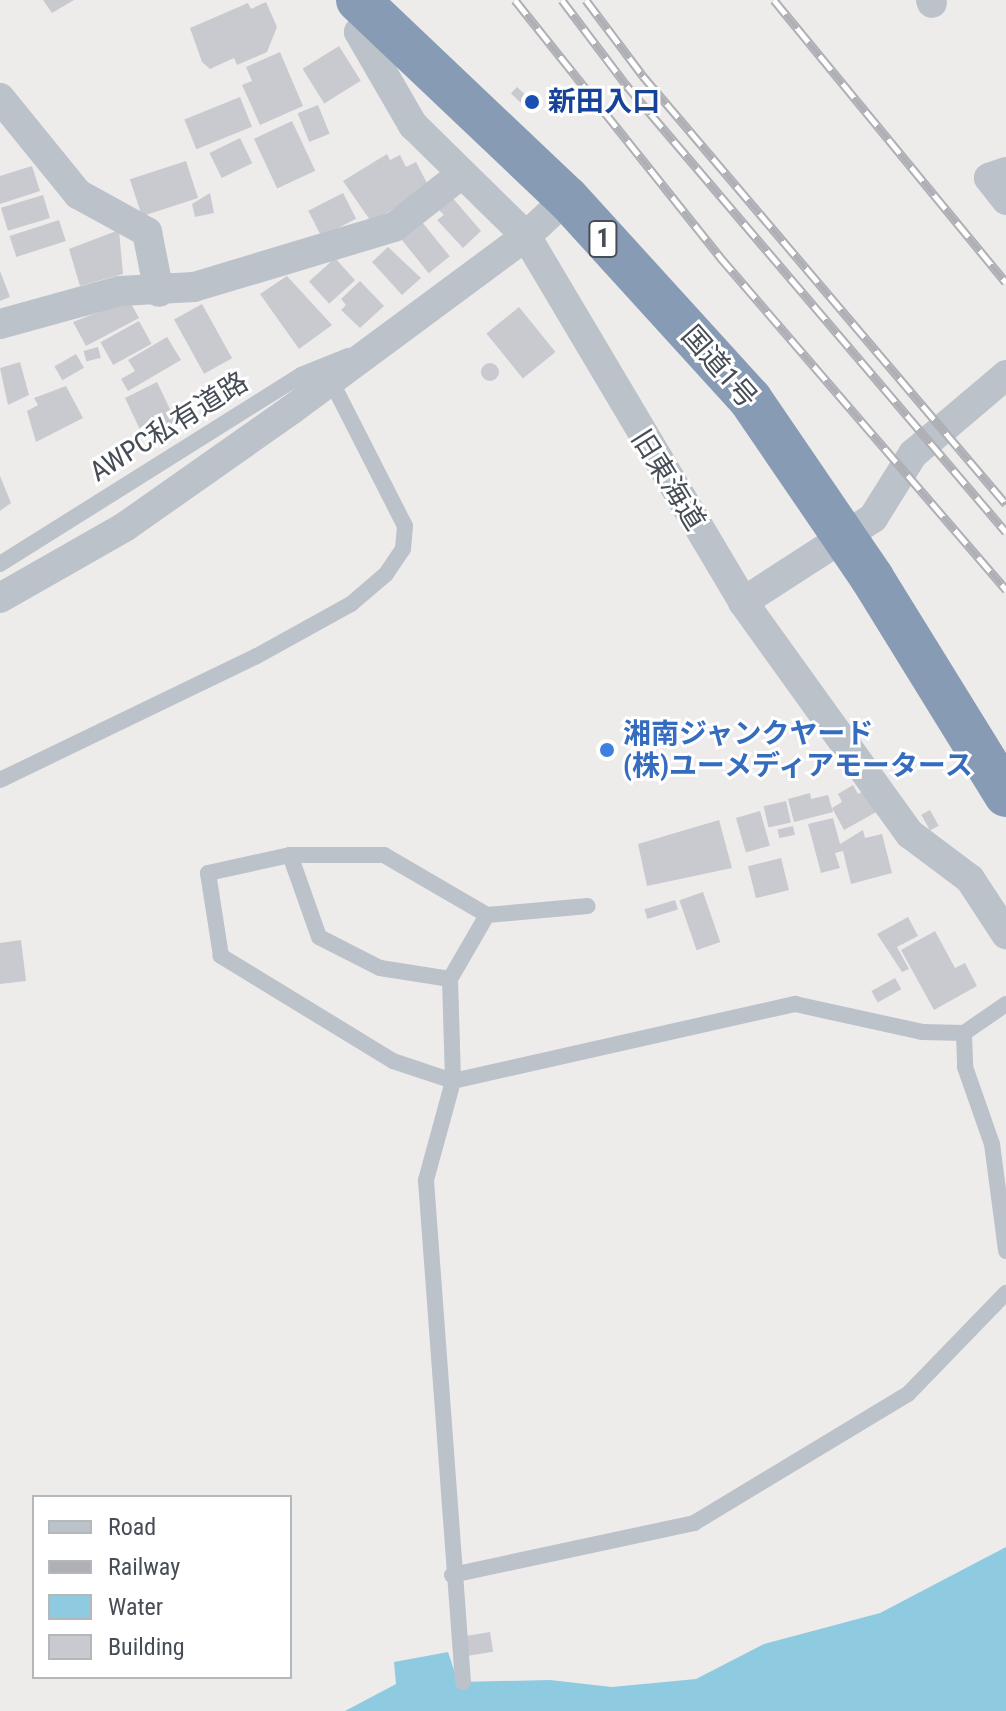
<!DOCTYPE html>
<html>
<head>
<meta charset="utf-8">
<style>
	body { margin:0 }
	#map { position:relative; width:1006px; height:1711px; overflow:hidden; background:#eeebeb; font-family:"Roboto Condensed","Noto Sans JP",sans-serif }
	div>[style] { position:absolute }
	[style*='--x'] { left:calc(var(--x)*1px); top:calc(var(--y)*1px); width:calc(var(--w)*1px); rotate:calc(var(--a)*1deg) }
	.water>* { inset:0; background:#8fcbe0 }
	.building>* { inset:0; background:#c9cad0; transform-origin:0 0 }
	.round { border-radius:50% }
	.lane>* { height:16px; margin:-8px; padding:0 8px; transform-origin:8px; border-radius:8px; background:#bbc2c9 }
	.street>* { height:30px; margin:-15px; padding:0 15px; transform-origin:15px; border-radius:15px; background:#bbc2c9 }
	.highway>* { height:44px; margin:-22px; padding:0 22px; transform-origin:22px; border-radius:22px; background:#889bb5 }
	.rail>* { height:9px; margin-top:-4.5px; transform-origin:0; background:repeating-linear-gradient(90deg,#fff 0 18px,#aeb0b5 0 36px); box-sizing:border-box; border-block:2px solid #aeb0b5 }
	.dots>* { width:22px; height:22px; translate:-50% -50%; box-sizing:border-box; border:4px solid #fff; border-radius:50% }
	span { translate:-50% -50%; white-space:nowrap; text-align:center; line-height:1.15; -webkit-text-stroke:6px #fff; paint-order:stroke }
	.shield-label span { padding:2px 6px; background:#fff; border:2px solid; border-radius:6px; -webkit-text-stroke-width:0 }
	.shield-label { font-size:26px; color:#464d56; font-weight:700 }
	.transit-label { font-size:28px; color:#164399; font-weight:700 }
	.left { translate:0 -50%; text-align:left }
	.street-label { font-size:28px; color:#464d56 }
	.shop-label { font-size:28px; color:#366cbe; font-weight:700 }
	.legend { position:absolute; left:32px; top:1495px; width:260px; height:184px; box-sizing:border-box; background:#fff; border:2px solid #b5b8bb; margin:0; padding:10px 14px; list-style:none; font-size:24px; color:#464d56 }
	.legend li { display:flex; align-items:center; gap:16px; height:40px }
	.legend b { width:40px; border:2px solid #b5b8bb }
</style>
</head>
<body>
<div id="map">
	<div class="water">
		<div style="clip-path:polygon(1006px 1547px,1006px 1711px,345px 1711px,396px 1684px,394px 1662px,448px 1652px,458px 1682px,550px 1680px,612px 1687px,696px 1679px,764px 1644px,880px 1613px)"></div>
	</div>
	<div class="building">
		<div style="clip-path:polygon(43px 0,74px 0,52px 13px)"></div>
		<div style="clip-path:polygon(266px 2px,277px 27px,267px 52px,237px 65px,234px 58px,210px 69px,202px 62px,190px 28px,248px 3px,251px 9px)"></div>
		<div style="left:339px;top:46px;width:41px;height:43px;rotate:58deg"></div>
		<div style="clip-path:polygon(280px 52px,303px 106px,260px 125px,242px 85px,252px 81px,246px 67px)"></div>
		<div style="left:517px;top:87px;width:22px;height:9px;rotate:43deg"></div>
		<div style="left:240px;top:97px;width:32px;height:60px;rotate:68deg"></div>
		<div style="left:318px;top:105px;width:31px;height:22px;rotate:68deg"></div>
		<div style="left:292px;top:121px;width:55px;height:42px;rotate:65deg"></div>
		<div style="left:240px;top:138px;width:28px;height:34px;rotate:64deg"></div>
		<div style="clip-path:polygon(387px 154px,390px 160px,400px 155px,406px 167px,416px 162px,428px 185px,372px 223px,343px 181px)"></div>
		<div style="left:186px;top:161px;width:39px;height:59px;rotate:72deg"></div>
		<div style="clip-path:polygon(32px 166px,40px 191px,0 204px,0 176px)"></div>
		<div style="clip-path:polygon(210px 193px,214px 213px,195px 217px,192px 204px)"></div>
		<div style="left:343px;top:193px;width:29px;height:39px;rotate:63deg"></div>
		<div style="left:43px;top:195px;width:24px;height:44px;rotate:73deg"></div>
		<div style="clip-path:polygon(451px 196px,481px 231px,463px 248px,437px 220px,444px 215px,438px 209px)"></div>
		<div style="left:59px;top:220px;width:22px;height:52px;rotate:72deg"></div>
		<div style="left:422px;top:222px;width:44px;height:27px;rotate:51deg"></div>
		<div style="clip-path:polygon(119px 230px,123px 274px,80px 286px,69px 249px)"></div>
		<div style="clip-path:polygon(388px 247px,421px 278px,402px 295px,372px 262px)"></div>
		<div style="left:335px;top:258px;width:30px;height:35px;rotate:48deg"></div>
		<div style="clip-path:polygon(0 271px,10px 297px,0 301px)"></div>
		<div style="clip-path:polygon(287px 276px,332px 325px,299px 349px,260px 294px)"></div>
		<div style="clip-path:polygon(360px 281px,384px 306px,360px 328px,341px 310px,346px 305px,341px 299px)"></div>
		<div style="clip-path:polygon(129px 300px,139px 318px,86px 346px,73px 322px)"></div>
		<div style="left:202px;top:304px;width:62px;height:32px;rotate:61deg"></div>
		<div style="left:519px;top:307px;width:58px;height:42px;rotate:51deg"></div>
		<div style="left:139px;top:321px;width:26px;height:44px;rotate:61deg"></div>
		<div style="clip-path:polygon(167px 337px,181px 360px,128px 391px,121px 379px,135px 371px,128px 360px)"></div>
		<div style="left:98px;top:347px;width:11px;height:15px;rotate:75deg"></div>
		<div style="left:76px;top:354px;width:16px;height:25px;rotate:60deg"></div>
		<div style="clip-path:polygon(20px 362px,29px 395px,8px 405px,0 368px)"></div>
		<div class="round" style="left:481px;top:363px;width:18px;height:18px"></div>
		<div style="clip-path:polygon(157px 382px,179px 428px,143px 436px,125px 398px)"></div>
		<div style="clip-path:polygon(66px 386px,83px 418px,36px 442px,27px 411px,38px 405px,34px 398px)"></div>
		<div style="clip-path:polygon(0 476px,11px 503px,0 511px)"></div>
		<div style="clip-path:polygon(853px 785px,858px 794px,868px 789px,880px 810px,844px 830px,832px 808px,842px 802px,838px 794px)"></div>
		<div style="clip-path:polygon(810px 793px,811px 799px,828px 795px,833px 812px,794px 822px,788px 799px)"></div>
		<div style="left:786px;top:801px;width:22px;height:23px;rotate:77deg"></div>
		<div style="left:930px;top:810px;width:18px;height:10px;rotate:61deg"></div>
		<div style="left:760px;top:811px;width:36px;height:25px;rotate:74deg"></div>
		<div style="clip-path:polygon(833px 818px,840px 844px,863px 830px,865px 838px,882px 834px,892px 873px,851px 884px,843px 851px,835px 853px,840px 868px,821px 873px,808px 824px)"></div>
		<div style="clip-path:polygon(719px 820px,732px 868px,647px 886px,638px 844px)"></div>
		<div style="left:793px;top:826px;width:9px;height:16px;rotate:77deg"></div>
		<div style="left:781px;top:858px;width:33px;height:34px;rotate:76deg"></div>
		<div style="left:703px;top:892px;width:53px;height:25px;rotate:71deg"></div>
		<div style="left:675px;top:900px;width:10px;height:32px;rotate:73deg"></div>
		<div style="clip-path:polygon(908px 917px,918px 936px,897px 947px,909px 969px,902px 972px,877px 934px)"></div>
		<div style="clip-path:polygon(935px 931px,955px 968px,965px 963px,977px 986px,934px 1010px,901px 950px)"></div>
		<div style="clip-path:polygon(21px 940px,26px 981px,0 984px,0 943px)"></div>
		<div style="left:895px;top:978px;width:13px;height:27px;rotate:61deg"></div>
		<div style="left:490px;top:1632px;width:20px;height:28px;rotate:81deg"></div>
	</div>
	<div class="lane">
		<div style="--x:0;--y:564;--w:355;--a:-32.1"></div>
		<div style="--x:301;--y:375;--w:51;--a:-22"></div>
		<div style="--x:0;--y:780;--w:283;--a:-25.8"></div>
		<div style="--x:255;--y:657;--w:110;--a:-28.9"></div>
		<div style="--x:351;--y:604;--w:46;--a:-40.6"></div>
		<div style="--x:386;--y:574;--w:30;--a:-56"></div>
		<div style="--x:403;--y:549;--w:23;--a:-85"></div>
		<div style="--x:405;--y:526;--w:165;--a:-117"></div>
		<div style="--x:290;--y:855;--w:87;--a:70.5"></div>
		<div style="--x:319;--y:937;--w:68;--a:26.9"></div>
		<div style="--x:380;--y:968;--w:71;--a:8.9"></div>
		<div style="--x:487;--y:915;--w:74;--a:120"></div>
		<div style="--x:450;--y:979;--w:102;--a:88.3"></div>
		<div style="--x:453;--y:1081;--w:63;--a:-161.6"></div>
		<div style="--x:393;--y:1061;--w:202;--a:-148.6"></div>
		<div style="--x:221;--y:956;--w:84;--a:-98.9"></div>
		<div style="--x:208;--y:873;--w:84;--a:-12.4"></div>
		<div style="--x:290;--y:855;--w:94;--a:0"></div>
		<div style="--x:384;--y:855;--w:119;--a:30.2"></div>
		<div style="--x:487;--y:915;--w:101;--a:-5.1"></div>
		<div style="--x:964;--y:1033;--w:34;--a:88"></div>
		<div style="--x:965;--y:1067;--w:82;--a:70.7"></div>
		<div style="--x:992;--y:1144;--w:108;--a:82.5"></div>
		<div style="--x:452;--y:1575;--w:248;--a:-12.1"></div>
		<div style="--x:694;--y:1523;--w:250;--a:-31.1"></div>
		<div style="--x:908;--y:1394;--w:141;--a:-45.9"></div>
		<div style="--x:463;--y:1682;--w:503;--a:-94.22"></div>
		<div style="--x:426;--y:1180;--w:103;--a:-74.7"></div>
		<div style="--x:453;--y:1081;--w:351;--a:-12.7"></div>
		<div style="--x:795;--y:1004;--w:130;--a:12.4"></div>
		<div style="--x:922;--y:1032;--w:42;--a:1.4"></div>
		<div style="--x:964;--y:1033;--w:51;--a:-34.6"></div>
	</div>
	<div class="street">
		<div style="--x:931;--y:0;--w:3;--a:72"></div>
		<div style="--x:374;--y:17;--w:21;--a:135"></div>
		<div style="--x:359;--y:32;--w:108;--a:59.9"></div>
		<div style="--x:413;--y:125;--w:158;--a:44.5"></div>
		<div style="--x:526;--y:236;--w:425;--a:59.3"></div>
		<div style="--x:743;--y:602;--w:286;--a:54.3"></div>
		<div style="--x:910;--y:834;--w:75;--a:36.9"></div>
		<div style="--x:970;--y:879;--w:66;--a:56.8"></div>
		<div style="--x:0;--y:98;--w:124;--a:50.9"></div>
		<div style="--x:78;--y:194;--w:79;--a:28.8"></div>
		<div style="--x:147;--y:232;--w:61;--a:78.7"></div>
		<div style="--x:1006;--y:172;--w:18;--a:161"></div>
		<div style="--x:989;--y:178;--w:28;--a:52"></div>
		<div style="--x:0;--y:324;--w:124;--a:-15.4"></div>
		<div style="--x:120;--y:291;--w:74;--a:-3.1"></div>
		<div style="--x:194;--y:287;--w:209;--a:-16.7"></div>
		<div style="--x:394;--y:227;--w:83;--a:-38.1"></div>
		<div style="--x:0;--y:598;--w:145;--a:-29.7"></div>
		<div style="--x:126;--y:526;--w:202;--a:-35.1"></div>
		<div style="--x:291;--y:410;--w:292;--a:-36.5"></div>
		<div style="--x:526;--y:236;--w:56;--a:-42.8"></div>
		<div style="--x:743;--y:602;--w:155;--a:-32.9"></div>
		<div style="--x:873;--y:518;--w:75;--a:-58"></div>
		<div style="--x:913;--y:454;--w:122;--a:-40.3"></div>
	</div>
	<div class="highway">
		<div style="--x:358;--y:0;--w:288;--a:43.5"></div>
		<div style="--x:567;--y:198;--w:272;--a:47.7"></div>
		<div style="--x:750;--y:399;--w:217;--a:55.7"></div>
		<div style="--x:872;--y:578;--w:255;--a:58.3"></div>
	</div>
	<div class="rail">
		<div style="--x:515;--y:0;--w:329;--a:51.4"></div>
		<div style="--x:720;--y:257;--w:439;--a:49.3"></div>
		<div style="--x:562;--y:0;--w:108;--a:52.9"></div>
		<div style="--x:627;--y:86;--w:585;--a:49.64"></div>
		<div style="--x:586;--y:0;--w:95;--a:53.1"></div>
		<div style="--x:643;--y:76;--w:561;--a:49.7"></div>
		<div style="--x:774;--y:0;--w:365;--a:50.6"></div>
	</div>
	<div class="dots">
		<div style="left:532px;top:102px;background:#1a4fb4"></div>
		<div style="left:607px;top:750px;background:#3f7fe0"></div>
	</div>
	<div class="shield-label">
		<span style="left:603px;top:239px">1</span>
	</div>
	<div class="transit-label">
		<span class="left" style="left:548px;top:102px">新田入口</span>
	</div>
	<div class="street-label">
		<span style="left:719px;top:367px;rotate:49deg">国道1号</span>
		<span style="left:169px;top:427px;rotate:-32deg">AWPC私有道路</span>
		<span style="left:668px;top:480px;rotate:58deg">旧東海道</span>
	</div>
	<div class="shop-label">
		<span class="left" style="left:623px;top:750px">湘南ジャンクヤード<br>(株)ユーメディアモータース</span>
	</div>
	<ul class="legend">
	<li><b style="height:10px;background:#bbc2c9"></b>Road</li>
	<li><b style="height:10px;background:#aeb0b5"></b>Railway</li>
	<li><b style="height:22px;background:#8fcbe0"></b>Water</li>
	<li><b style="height:22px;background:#c9cad0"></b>Building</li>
	</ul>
</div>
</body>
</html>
